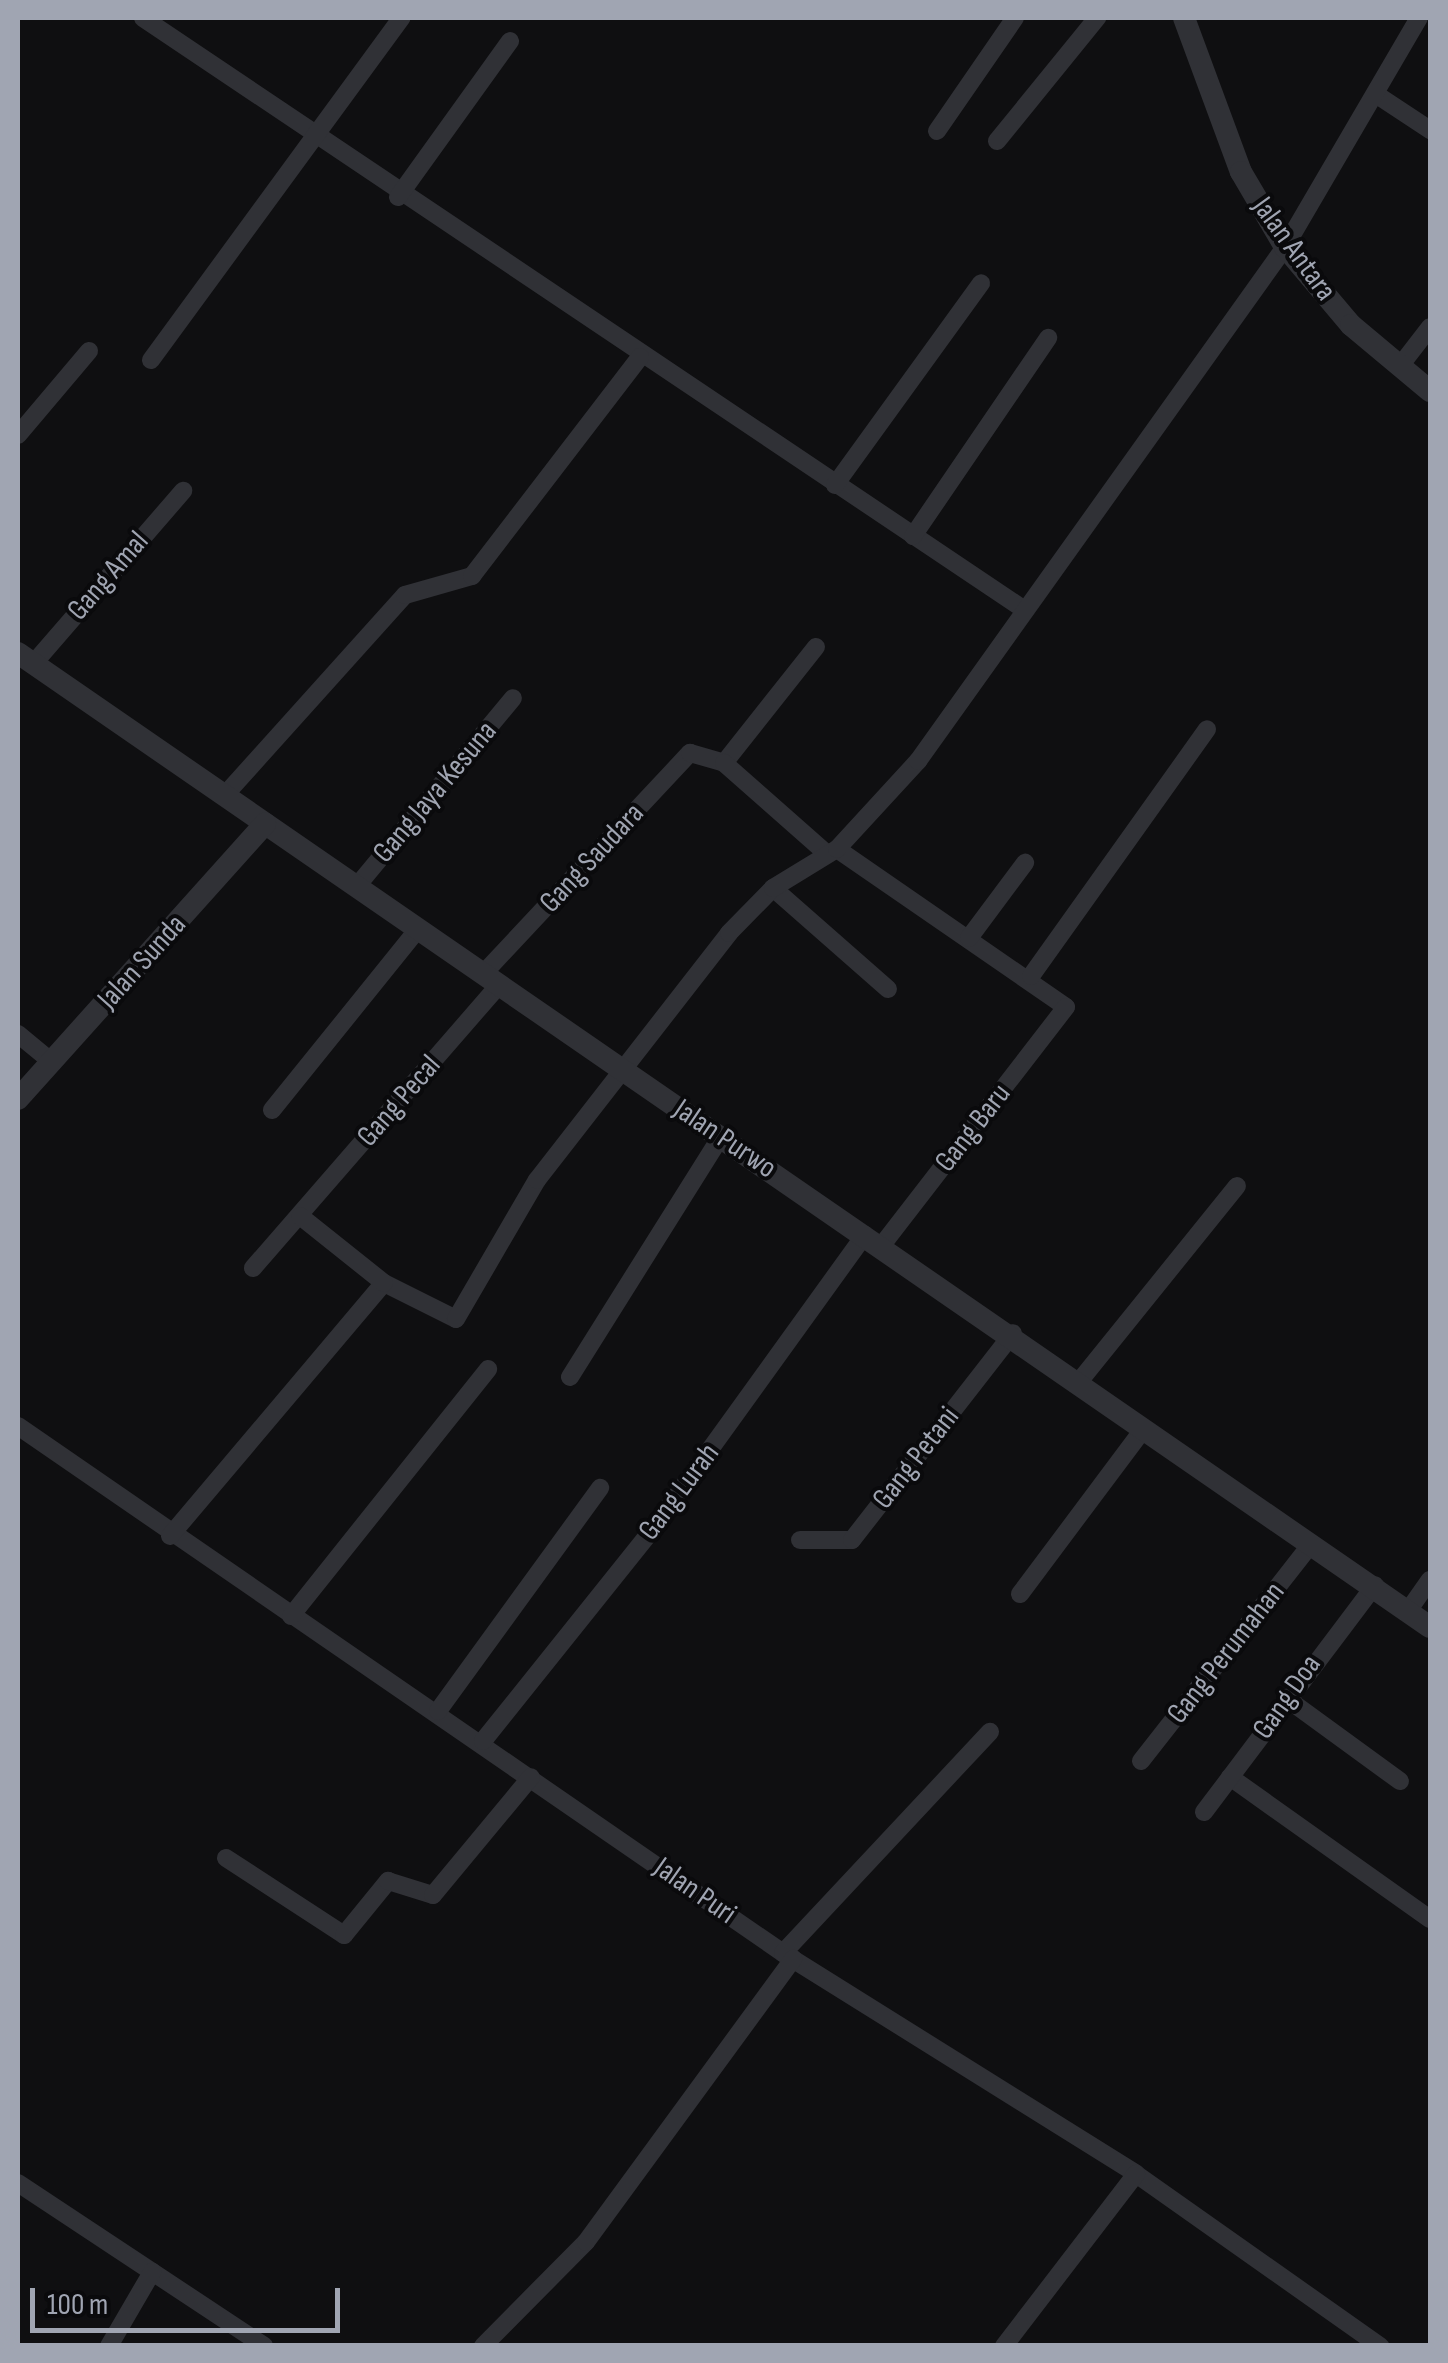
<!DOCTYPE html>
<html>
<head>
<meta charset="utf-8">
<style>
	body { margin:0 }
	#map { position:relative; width:1448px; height:2363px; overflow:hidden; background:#0f0f11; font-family:"Sofia Sans Condensed",sans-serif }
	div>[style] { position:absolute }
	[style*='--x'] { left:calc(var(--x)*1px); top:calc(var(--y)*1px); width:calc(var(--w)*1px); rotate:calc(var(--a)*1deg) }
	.minor>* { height:18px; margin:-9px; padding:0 9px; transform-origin:9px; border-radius:9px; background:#303136 }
	.tertiary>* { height:22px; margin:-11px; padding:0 11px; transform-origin:11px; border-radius:11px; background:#303136 }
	span { translate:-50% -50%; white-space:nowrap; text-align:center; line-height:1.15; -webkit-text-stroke:8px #0a0a0c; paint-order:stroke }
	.street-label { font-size:30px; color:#a0a5b2 }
	.frame { position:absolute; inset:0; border:20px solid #a0a5b2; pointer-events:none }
	.scale { position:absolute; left:30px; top:2288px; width:310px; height:45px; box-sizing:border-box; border:5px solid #a0a5b2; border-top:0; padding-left:12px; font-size:30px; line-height:35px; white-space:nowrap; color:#a0a5b2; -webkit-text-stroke:8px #0a0a0c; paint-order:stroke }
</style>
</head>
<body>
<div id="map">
	<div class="minor">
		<div style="--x:143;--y:18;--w:1060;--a:33.88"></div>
		<div style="--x:1377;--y:95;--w:64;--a:33.4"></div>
		<div style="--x:937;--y:131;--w:137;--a:-55.4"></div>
		<div style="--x:997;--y:141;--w:159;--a:-50.9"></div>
		<div style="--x:398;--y:197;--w:192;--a:-54.3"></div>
		<div style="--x:151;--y:360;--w:424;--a:-53.8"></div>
		<div style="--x:1400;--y:366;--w:49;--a:-52.4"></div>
		<div style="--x:18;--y:435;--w:110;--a:-49.8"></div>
		<div style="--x:835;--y:485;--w:249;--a:-54.1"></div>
		<div style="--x:913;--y:536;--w:240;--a:-55.7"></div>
		<div style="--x:34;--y:663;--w:228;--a:-49.1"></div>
		<div style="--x:724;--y:763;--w:148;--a:-51.6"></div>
		<div style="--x:224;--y:796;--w:270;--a:-48"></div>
		<div style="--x:405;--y:595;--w:70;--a:-15.8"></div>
		<div style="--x:472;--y:576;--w:276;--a:-52.5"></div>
		<div style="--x:837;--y:849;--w:278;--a:34.6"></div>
		<div style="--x:1066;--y:1007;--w:302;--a:127.7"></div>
		<div style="--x:357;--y:886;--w:244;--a:-50.3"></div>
		<div style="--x:773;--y:888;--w:153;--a:41.3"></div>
		<div style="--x:969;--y:938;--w:94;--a:-53.3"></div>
		<div style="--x:483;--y:974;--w:303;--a:-46.9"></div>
		<div style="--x:690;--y:753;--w:35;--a:16"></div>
		<div style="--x:724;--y:763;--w:136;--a:41.4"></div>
		<div style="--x:1031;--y:976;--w:303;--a:-54.5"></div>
		<div style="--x:18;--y:1034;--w:45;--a:39.6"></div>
		<div style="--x:272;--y:1110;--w:233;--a:-51.1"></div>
		<div style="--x:253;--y:1268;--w:374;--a:-49"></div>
		<div style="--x:384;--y:1283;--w:80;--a:26.6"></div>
		<div style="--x:456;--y:1319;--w:161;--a:-59.8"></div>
		<div style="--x:537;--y:1180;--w:313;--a:-52.1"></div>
		<div style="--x:729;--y:933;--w:63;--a:-45.6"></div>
		<div style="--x:773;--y:888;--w:75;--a:-31.4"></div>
		<div style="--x:837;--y:849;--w:120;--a:-47.4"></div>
		<div style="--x:918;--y:761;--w:632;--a:-54.47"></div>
		<div style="--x:1285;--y:247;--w:265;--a:-59.7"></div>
		<div style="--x:570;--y:1377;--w:284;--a:-57.9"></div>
		<div style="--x:1078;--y:1383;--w:253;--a:-51.1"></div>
		<div style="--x:18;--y:1426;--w:929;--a:34.56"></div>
		<div style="--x:783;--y:1953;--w:416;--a:32"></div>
		<div style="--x:1136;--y:2174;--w:299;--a:35.2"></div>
		<div style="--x:170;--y:1536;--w:331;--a:-49.8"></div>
		<div style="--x:384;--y:1283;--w:107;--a:-141.4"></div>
		<div style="--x:800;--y:1540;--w:52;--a:0"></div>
		<div style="--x:852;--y:1540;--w:262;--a:-52.1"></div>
		<div style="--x:1020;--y:1594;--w:207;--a:-53.2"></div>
		<div style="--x:1408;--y:1611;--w:38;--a:-55"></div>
		<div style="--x:291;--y:1616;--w:316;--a:-51.4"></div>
		<div style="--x:1286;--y:1698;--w:141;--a:36.1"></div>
		<div style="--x:438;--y:1711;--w:276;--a:-54"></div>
		<div style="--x:483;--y:1741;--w:265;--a:-51.3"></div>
		<div style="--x:649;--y:1534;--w:369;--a:-54.2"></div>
		<div style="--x:1141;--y:1761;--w:276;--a:-51.9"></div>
		<div style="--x:1230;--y:1777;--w:245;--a:35.4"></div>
		<div style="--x:1204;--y:1812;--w:284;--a:-53"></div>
		<div style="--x:226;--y:1858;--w:141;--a:33.1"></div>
		<div style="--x:344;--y:1935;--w:70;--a:-50.8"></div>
		<div style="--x:388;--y:1881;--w:47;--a:17.3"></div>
		<div style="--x:433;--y:1895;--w:153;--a:-50.3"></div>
		<div style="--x:783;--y:1953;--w:303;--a:-46.9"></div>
		<div style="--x:18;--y:2183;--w:295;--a:33.5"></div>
		<div style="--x:109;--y:2346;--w:86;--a:-59.8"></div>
		<div style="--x:483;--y:2346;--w:146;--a:-45.3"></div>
		<div style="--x:586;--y:2242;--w:351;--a:-53.8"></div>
		<div style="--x:1004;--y:2346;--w:217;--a:-52.5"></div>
	</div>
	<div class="tertiary">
		<div style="--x:1184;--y:18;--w:164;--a:69.7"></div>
		<div style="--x:1241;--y:172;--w:87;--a:59.6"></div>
		<div style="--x:1285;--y:247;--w:102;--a:49.8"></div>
		<div style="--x:1351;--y:325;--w:103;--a:39.9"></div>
		<div style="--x:18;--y:653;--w:1715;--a:34.6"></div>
		<div style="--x:18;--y:1099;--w:370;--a:-48.1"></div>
	</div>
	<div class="street-label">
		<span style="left:1294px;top:249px;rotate:54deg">Jalan Antara</span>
		<span style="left:108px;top:576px;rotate:-49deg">Gang Amal</span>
		<span style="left:435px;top:792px;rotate:-50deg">Gang Jaya Kesuna</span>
		<span style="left:592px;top:858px;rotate:-47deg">Gang Saudara</span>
		<span style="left:142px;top:962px;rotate:-48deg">Jalan Sunda</span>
		<span style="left:399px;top:1101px;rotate:-49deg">Gang Pecal</span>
		<span style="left:973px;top:1128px;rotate:-52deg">Gang Baru</span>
		<span style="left:725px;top:1139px;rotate:34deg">Jalan Purwo</span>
		<span style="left:916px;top:1458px;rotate:-52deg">Gang Petani</span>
		<span style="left:679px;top:1492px;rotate:-53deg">Gang Lurah</span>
		<span style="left:1226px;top:1653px;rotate:-52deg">Gang Perumahan</span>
		<span style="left:1287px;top:1697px;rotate:-55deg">Gang Doa</span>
		<span style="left:695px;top:1891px;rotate:35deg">Jalan Puri</span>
	</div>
	<div class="frame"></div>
	<div class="scale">100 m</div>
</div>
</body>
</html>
